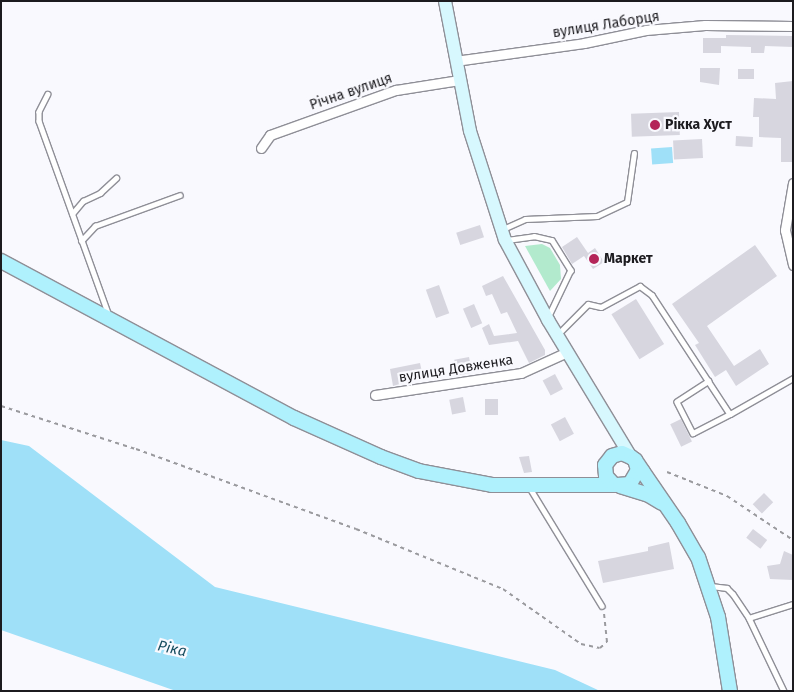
<!DOCTYPE html>
<html>
<head>
<meta charset="utf-8">
<style>
	body { margin:0 }
	#map { position:relative; width:794px; height:692px; overflow:hidden; background:#f9f9fe; font-family:"Fira Sans",sans-serif }
	div>[style] { position:absolute }
	[style*='--x'] { left:calc(var(--x)*1px); top:calc(var(--y)*1px); width:calc(var(--w)*1px); rotate:calc(var(--a)*1deg) }
	.green>* { inset:0; background:#b2eacd }
	.water>* { inset:0; background:#9fe0f8; transform-origin:0 0 }
	.building>* { inset:0; background:#d7d6df; transform-origin:0 0 }
	.path>* { height:2px; margin-top:-1px; transform-origin:0; background:repeating-linear-gradient(90deg,#9a9a9e 0 4px,transparent 0 8px) }
	.roads { filter:drop-shadow(1px 0 #8f8f97) drop-shadow(-1px 0 #8f8f97) drop-shadow(0 1px #8f8f97) drop-shadow(0 -1px #8f8f97) }
	.lane>* { height:4.5px; margin:-2.25px; padding:0 2.25px; transform-origin:2.25px; border-radius:2.25px; background:#fff }
	.street>* { height:9px; margin:-4.5px; padding:0 4.5px; transform-origin:4.5px; border-radius:4.5px; background:#fff }
	.secondary>* { height:12px; margin:-6px; padding:0 6px; transform-origin:6px; border-radius:6px; background:#d7f8fe }
	.primary>* { height:14px; margin:-7px; padding:0 7px; transform-origin:7px; border-radius:7px; background:#aff1fd }
	.dots>* { width:14px; height:14px; translate:-50% -50%; box-sizing:border-box; border:2px solid #f9f9fe; border-radius:50% }
	span { translate:-50% -50%; white-space:nowrap; text-align:center; line-height:1.15; -webkit-text-stroke:4.5px #f9f9fe; paint-order:stroke }
	.street-label { font-size:14px; color:#1c1b1f }
	.poi-label { font-size:14px; color:#1c1b1f; font-weight:700 }
	.left { translate:0 -50%; text-align:left }
	.water-label { font-size:15px; color:#194e60; font-style:italic }
	.frame { position:absolute; inset:0; border:2px solid #1c1b1f; pointer-events:none }
</style>
</head>
<body>
<div id="map">
	<div class="green">
		<div style="clip-path:polygon(542px 244px,550px 248px,560px 265px,561px 279px,550px 291px,525px 246px)"></div>
	</div>
	<div class="water">
		<div style="left:672px;top:147px;width:16px;height:21px;rotate:86deg"></div>
		<div style="clip-path:polygon(1px 440px,29px 446px,215px 587px,555px 670px,600px 691px,176px 691px,1px 630px)"></div>
	</div>
	<div class="building">
		<div style="clip-path:polygon(726px 35px,793px 36px,793px 47px,765px 46px,764px 53px,751px 53px,751px 47px,721px 46px,721px 53px,703px 53px,703px 38px,726px 38px)"></div>
		<div style="clip-path:polygon(700px 68px,720px 68px,719px 85px,700px 82px)"></div>
		<div style="left:738px;top:69px;width:16px;height:10px"></div>
		<div style="clip-path:polygon(793px 81px,793px 162px,781px 162px,781px 138px,759px 137px,759px 117px,753px 117px,754px 98px,776px 99px,775px 83px)"></div>
		<div style="left:679px;top:112px;width:23px;height:48px;rotate:88deg"></div>
		<div style="left:736px;top:136px;width:17px;height:10px;rotate:3deg"></div>
		<div style="left:702px;top:139px;width:19px;height:29px;rotate:87deg"></div>
		<div style="left:480px;top:225px;width:13px;height:25px;rotate:72deg"></div>
		<div style="clip-path:polygon(577px 237px,588px 253px,595px 248px,604px 262px,593px 269px,584px 256px,572px 264px,562px 247px)"></div>
		<div style="clip-path:polygon(755px 245px,777px 276px,707px 326px,734px 366px,760px 349px,769px 364px,736px 386px,726px 370px,715px 377px,695px 345px,699px 343px,672px 304px)"></div>
		<div style="clip-path:polygon(503px 276px,545px 350px,545px 355px,529px 363px,518px 341px,489px 345px,482px 328px,489px 324px,494px 336px,517px 333px,507px 312px,501px 314px,492px 294px,486px 296px,482px 286px)"></div>
		<div style="left:439px;top:285px;width:30px;height:14px;rotate:70deg"></div>
		<div style="left:636px;top:299px;width:53px;height:29px;rotate:58deg"></div>
		<div style="left:474px;top:304px;width:21px;height:12px;rotate:67deg"></div>
		<div style="left:469px;top:357px;width:16px;height:15px;rotate:79deg"></div>
		<div style="clip-path:polygon(420px 363px,423px 377px,393px 386px,390px 369px)"></div>
		<div style="left:555px;top:374px;width:17px;height:14px;rotate:62deg"></div>
		<div style="left:463px;top:397px;width:15px;height:14px;rotate:79deg"></div>
		<div style="left:485px;top:399px;width:13px;height:16px"></div>
		<div style="left:565px;top:417px;width:19px;height:16px;rotate:62deg"></div>
		<div style="left:681px;top:419px;width:25px;height:12px;rotate:64deg"></div>
		<div style="clip-path:polygon(529px 456px,532px 472px,524px 473px,519px 457px)"></div>
		<div style="left:764px;top:493px;width:13px;height:16px;rotate:45deg"></div>
		<div style="left:753px;top:529px;width:18px;height:11px;rotate:38deg"></div>
		<div style="clip-path:polygon(669px 542px,674px 569px,603px 583px,598px 561px,648px 551px,648px 547px)"></div>
		<div style="clip-path:polygon(784px 551px,793px 555px,793px 580px,770px 579px,767px 566px,780px 564px)"></div>
	</div>
	<div class="path">
		<div style="--x:1;--y:406;--w:142;--a:17.7"></div>
		<div style="--x:136;--y:449;--w:234;--a:20"></div>
		<div style="--x:356;--y:529;--w:159;--a:22.2"></div>
		<div style="--x:503;--y:589;--w:95;--a:35.2"></div>
		<div style="--x:581;--y:644;--w:19;--a:12"></div>
		<div style="--x:600;--y:648;--w:9;--a:-41"></div>
		<div style="--x:607;--y:642;--w:29;--a:-96"></div>
		<div style="--x:667;--y:472;--w:65;--a:21.8"></div>
		<div style="--x:727;--y:496;--w:79;--a:33.7"></div>
	</div>
	<div class="roads">
		<div class="lane">
			<div style="--x:48;--y:94;--w:20;--a:117"></div>
			<div style="--x:39;--y:112;--w:9;--a:90"></div>
			<div style="--x:39;--y:121;--w:204;--a:70.2"></div>
			<div style="--x:72;--y:214;--w:17;--a:-50"></div>
			<div style="--x:83;--y:201;--w:19;--a:-25"></div>
			<div style="--x:100;--y:193;--w:22;--a:-43"></div>
			<div style="--x:503;--y:229;--w:24;--a:-24"></div>
			<div style="--x:525;--y:219;--w:72;--a:-2.4"></div>
			<div style="--x:597;--y:216;--w:33;--a:-25"></div>
			<div style="--x:627;--y:202;--w:49;--a:-81.9"></div>
			<div style="--x:507;--y:240;--w:27;--a:-8"></div>
			<div style="--x:534;--y:236;--w:18;--a:13"></div>
			<div style="--x:552;--y:240;--w:36;--a:58"></div>
			<div style="--x:571;--y:270;--w:51;--a:115.6"></div>
			<div style="--x:81;--y:241;--w:21;--a:-47"></div>
			<div style="--x:95;--y:226;--w:90;--a:-20"></div>
			<div style="--x:558;--y:334;--w:42;--a:-45"></div>
			<div style="--x:588;--y:304;--w:13;--a:13"></div>
			<div style="--x:601;--y:307;--w:44;--a:-28.3"></div>
			<div style="--x:640;--y:286;--w:15;--a:37"></div>
			<div style="--x:652;--y:295;--w:142;--a:56.8"></div>
			<div style="--x:730;--y:414;--w:73;--a:-29.7"></div>
			<div style="--x:709;--y:381;--w:38;--a:147"></div>
			<div style="--x:677;--y:402;--w:35;--a:63"></div>
			<div style="--x:693;--y:433;--w:42;--a:-27.2"></div>
			<div style="--x:530;--y:488;--w:138;--a:58.6"></div>
			<div style="--x:711;--y:586;--w:16;--a:7"></div>
			<div style="--x:727;--y:588;--w:8;--a:45"></div>
			<div style="--x:733;--y:594;--w:29;--a:56"></div>
			<div style="--x:749;--y:618;--w:81;--a:64.4"></div>
			<div style="--x:749;--y:618;--w:46;--a:-17.7"></div>
		</div>
		<div class="street">
			<div style="--x:455;--y:61;--w:130;--a:-7.9"></div>
			<div style="--x:584;--y:43;--w:63;--a:-11.8"></div>
			<div style="--x:646;--y:30;--w:59;--a:-4.8"></div>
			<div style="--x:705;--y:25;--w:88;--a:0.7"></div>
			<div style="--x:261;--y:148;--w:16;--a:-55"></div>
			<div style="--x:270;--y:135;--w:134;--a:-19.7"></div>
			<div style="--x:396;--y:90;--w:64;--a:-9"></div>
			<div style="--x:793;--y:183;--w:48;--a:99.7"></div>
			<div style="--x:785;--y:230;--w:36;--a:77"></div>
			<div style="--x:375;--y:395;--w:148;--a:-8.6"></div>
			<div style="--x:521;--y:373;--w:51;--a:-24.5"></div>
		</div>
		<div class="secondary">
			<div style="--x:445;--y:1;--w:132;--a:79.1"></div>
			<div style="--x:470;--y:131;--w:114;--a:72.2"></div>
			<div style="--x:505;--y:240;--w:91;--a:61.7"></div>
			<div style="--x:548;--y:320;--w:160;--a:58.8"></div>
		</div>
		<div class="primary">
			<div style="--x:1;--y:261;--w:332;--a:28.2"></div>
			<div style="--x:294;--y:418;--w:95;--a:24.1"></div>
			<div style="--x:381;--y:457;--w:40;--a:20.2"></div>
			<div style="--x:419;--y:471;--w:74;--a:10.9"></div>
			<div style="--x:492;--y:485;--w:122;--a:0"></div>
			<div style="--x:635;--y:460;--w:10;--a:73"></div>
			<div style="--x:638;--y:470;--w:16;--a:120"></div>
			<div style="--x:630;--y:484;--w:16;--a:176"></div>
			<div style="--x:614;--y:485;--w:12;--a:-132"></div>
			<div style="--x:606;--y:476;--w:11;--a:-95"></div>
			<div style="--x:605;--y:465;--w:11;--a:-52"></div>
			<div style="--x:612;--y:456;--w:10;--a:-17"></div>
			<div style="--x:622;--y:453;--w:10;--a:24"></div>
			<div style="--x:631;--y:457;--w:5;--a:37"></div>
			<div style="--x:635;--y:460;--w:14;--a:56"></div>
			<div style="--x:643;--y:472;--w:62;--a:55.5"></div>
			<div style="--x:678;--y:523;--w:39;--a:60"></div>
			<div style="--x:698;--y:557;--w:63;--a:71.6"></div>
			<div style="--x:718;--y:617;--w:75;--a:80.8"></div>
			<div style="--x:620;--y:486;--w:28;--a:17"></div>
			<div style="--x:647;--y:494;--w:17;--a:31"></div>
		</div>
	</div>
	<div class="dots">
		<div style="left:655px;top:125px;background:#b42559"></div>
		<div style="left:594px;top:259px;background:#b42559"></div>
	</div>
	<div class="street-label">
		<span style="left:606px;top:25px;rotate:-9deg">вулиця Лаборця</span>
		<span style="left:351px;top:92px;rotate:-19deg">Річна вулиця</span>
		<span style="left:456px;top:369px;rotate:-9deg">вулиця Довженка</span>
	</div>
	<div class="poi-label">
		<span class="left" style="left:665px;top:125px">Рікка Хуст</span>
		<span class="left" style="left:604px;top:259px">Маркет</span>
	</div>
	<div class="water-label">
		<span style="left:172px;top:649px;rotate:13deg">Ріка</span>
	</div>
	<div class="frame"></div>
</div>
</body>
</html>
